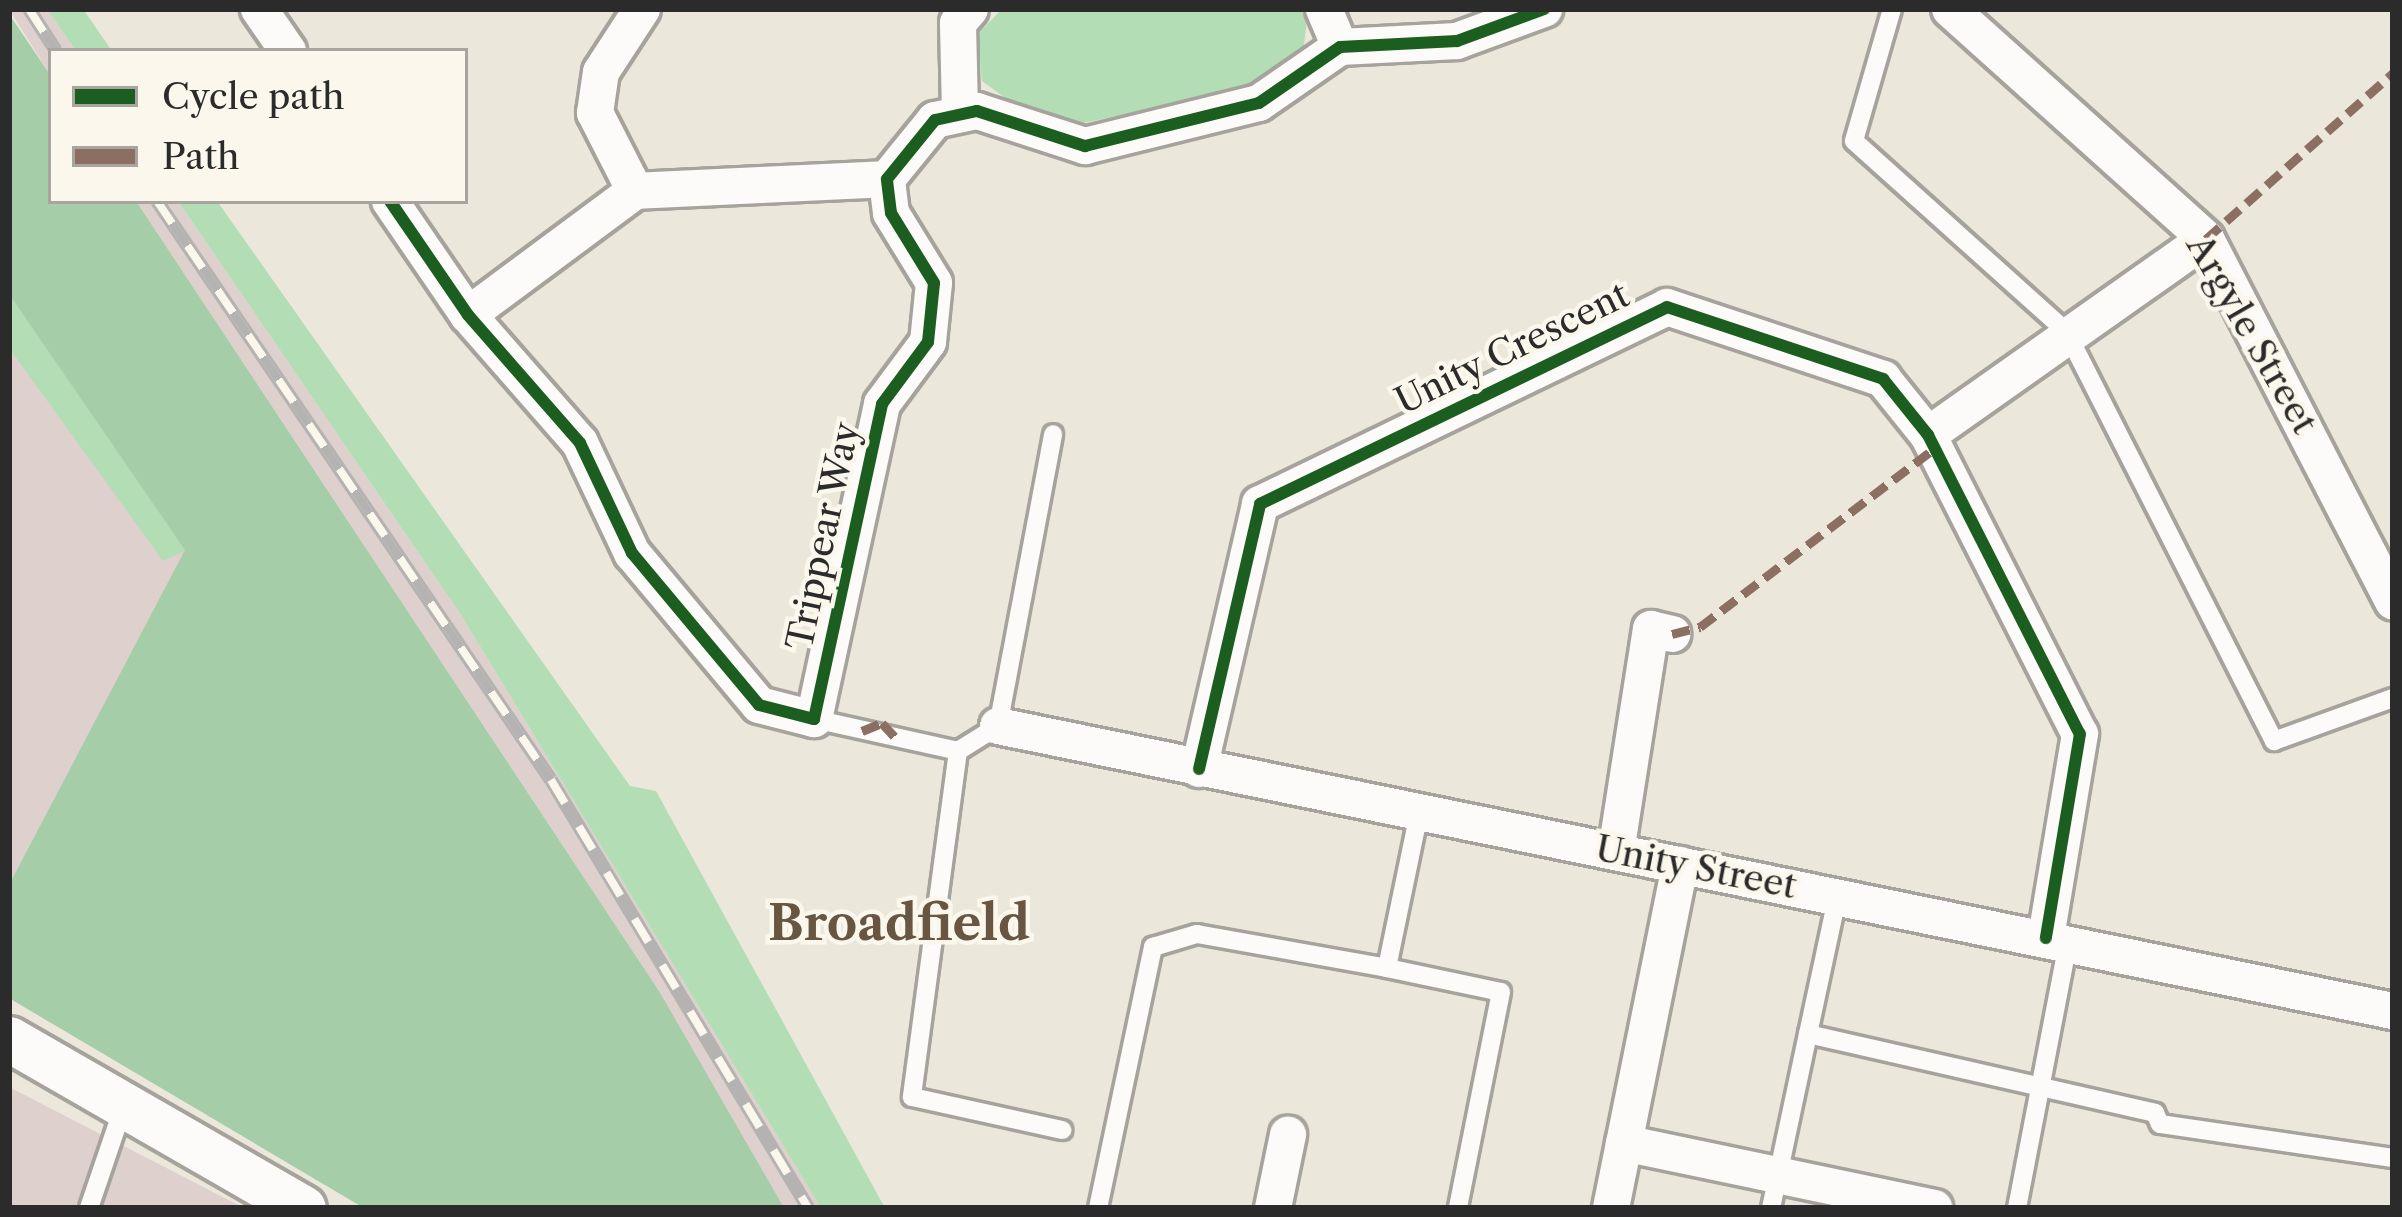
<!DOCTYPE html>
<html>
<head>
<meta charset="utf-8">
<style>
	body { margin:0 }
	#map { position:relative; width:2402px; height:1217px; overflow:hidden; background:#ebe7da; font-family:"Libre Caslon Text",serif }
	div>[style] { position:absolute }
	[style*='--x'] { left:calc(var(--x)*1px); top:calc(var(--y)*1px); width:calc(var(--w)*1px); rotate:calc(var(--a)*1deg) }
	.industrial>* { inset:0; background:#ddd0cd }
	.green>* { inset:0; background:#b3deb5 }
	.forest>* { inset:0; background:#a5cda8 }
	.roads { filter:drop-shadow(3px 0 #a6a39c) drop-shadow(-3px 0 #a6a39c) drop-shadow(0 3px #a6a39c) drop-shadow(0 -3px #a6a39c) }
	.service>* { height:18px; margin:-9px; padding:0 9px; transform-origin:9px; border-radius:9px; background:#fcfbf9 }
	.minor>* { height:36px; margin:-18px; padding:0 18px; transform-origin:18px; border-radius:18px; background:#fcfbf9 }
	.tertiary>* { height:45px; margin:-22.5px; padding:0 22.5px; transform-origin:22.5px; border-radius:22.5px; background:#fcfbf9 }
	.rail>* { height:14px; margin-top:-7px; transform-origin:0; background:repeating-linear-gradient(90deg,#fbf7ec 0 27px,#b4b3b1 0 54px); box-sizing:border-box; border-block:3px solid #b4b3b1 }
	.quiet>* { height:9px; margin-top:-4.5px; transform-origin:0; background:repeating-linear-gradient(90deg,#8d6e63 0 18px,transparent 0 27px) }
	.cycleway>* { height:12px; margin:-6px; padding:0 6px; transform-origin:6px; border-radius:6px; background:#1b5e20 }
	span { translate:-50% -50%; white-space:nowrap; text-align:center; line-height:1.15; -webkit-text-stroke:9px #fbf7ec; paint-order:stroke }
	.street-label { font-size:36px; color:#2b2b2b }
	.district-label { font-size:48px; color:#685642; font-weight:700 }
	.frame { position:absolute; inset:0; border:12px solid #2b2b2b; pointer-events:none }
	.legend { position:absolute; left:48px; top:48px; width:420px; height:156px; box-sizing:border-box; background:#fbf7ec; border:3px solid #a8a59f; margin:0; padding:15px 21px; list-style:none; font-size:36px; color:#2b2b2b }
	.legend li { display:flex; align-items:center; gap:24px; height:60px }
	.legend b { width:60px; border:3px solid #a8a59f }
</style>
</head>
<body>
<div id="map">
	<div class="industrial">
		<div style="clip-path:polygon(9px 9px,47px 9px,76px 51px,51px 51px,51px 76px)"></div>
		<div style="clip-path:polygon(136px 201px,178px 201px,461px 615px,821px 1208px,760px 1208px,659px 991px)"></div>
		<div style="clip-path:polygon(9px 236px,251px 577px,364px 1208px,9px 998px)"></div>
		<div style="clip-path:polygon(9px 1087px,244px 1208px,9px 1208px)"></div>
	</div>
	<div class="green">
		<div style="clip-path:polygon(47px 9px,83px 9px,112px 51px,76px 51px)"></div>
		<div style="clip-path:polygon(1002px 9px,1300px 9px,1307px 21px,1303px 52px,1257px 87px,1083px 123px,1019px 108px,982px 81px,977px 35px)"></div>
		<div style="clip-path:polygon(178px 201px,217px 201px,630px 786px,656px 791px,885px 1208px,821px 1208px,461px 615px)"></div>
		<div style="clip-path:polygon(9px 294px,186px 550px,163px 561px,9px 348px)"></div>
	</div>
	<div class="forest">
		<div style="clip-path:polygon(9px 14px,51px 76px,51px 201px,136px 201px,659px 991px,784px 1208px,364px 1208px,9px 998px,9px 885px,185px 550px,9px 294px)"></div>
	</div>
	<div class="roads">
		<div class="service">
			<div style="--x:1892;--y:9;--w:137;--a:106.1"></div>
			<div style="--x:1854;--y:141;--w:285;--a:41.9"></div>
			<div style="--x:2066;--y:331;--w:460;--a:63.1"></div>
			<div style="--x:2274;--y:741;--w:127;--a:-19.9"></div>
			<div style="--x:814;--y:719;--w:148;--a:12.5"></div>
			<div style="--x:958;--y:751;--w:47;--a:-32"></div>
			<div style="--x:998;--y:726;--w:297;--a:-79.3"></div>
			<div style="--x:958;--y:751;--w:349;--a:97.6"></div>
			<div style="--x:912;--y:1097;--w:154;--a:12.4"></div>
			<div style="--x:1419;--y:813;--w:158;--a:101.7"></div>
			<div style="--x:1387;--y:968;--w:116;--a:11.9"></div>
			<div style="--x:1501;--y:992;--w:220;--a:101.3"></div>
			<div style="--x:1838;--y:894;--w:143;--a:102.1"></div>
			<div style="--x:1808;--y:1034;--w:356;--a:12.8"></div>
			<div style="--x:2155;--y:1113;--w:12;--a:66"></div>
			<div style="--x:2160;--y:1124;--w:235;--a:8.3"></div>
			<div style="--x:89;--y:1208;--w:106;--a:-71.2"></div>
			<div style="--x:1098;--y:1208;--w:267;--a:-78.1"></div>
			<div style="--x:1153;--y:947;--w:46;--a:-16.5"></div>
			<div style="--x:1197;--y:934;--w:193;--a:10.1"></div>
			<div style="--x:1771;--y:1208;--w:178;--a:-78"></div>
			<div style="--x:2017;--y:1208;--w:270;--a:-79.1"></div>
		</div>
		<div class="minor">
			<div style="--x:259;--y:9;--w:51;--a:55.4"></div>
			<div style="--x:1324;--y:9;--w:41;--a:67.2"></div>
			<div style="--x:1950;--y:9;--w:344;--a:41.9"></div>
			<div style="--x:2206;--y:239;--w:408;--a:62.7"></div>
			<div style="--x:960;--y:112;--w:89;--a:-91.3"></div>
			<div style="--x:958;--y:23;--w:18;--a:-49"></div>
			<div style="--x:635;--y:191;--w:88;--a:-117.1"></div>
			<div style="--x:595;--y:113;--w:41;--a:-81.7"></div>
			<div style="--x:601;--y:72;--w:75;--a:-56.9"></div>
			<div style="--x:390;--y:201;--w:138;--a:55.6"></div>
			<div style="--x:468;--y:315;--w:170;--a:48.8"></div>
			<div style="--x:580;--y:443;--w:122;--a:64.7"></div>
			<div style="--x:632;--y:553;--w:198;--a:50.1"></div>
			<div style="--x:759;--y:705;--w:57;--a:14.3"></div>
			<div style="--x:814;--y:719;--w:322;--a:-77.8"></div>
			<div style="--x:882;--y:404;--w:77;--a:-53.4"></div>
			<div style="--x:928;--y:342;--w:59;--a:-84.2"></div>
			<div style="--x:934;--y:283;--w:82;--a:-121.6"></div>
			<div style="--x:891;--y:213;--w:34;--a:-97"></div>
			<div style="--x:887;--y:179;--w:76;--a:-50.9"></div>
			<div style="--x:935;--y:120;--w:43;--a:-12.1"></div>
			<div style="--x:977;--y:111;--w:114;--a:18"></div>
			<div style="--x:1085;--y:146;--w:179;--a:-13.9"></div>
			<div style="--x:1259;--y:103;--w:98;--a:-34.7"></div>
			<div style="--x:1340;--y:47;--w:117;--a:-2.9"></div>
			<div style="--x:1457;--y:41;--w:93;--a:-20.2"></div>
			<div style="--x:468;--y:315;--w:208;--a:-36.6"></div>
			<div style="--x:635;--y:191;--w:252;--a:-2.7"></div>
			<div style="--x:1928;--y:435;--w:340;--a:-35.2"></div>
			<div style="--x:998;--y:726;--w:1424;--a:11.55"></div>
			<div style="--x:1199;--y:769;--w:272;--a:-77"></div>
			<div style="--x:1260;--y:504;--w:452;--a:-25.8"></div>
			<div style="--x:1667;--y:307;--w:228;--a:18.4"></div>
			<div style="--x:1883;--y:379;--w:72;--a:51.2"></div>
			<div style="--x:1928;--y:435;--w:335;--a:63.1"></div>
			<div style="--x:2080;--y:734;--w:207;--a:99.5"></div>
			<div style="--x:1616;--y:852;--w:226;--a:-81.1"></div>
			<div style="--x:1651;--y:629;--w:22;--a:13"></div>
			<div style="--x:1624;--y:1143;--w:317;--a:11.8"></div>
			<div style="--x:1273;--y:1208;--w:75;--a:-78.4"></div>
			<div style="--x:1611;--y:1208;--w:350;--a:-78.6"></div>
		</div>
		<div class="tertiary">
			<div style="--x:9;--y:1039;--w:339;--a:29.9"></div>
		</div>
	</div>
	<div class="rail">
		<div style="--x:29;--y:9;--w:50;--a:57.3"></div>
		<div style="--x:157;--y:201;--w:700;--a:55.77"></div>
		<div style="--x:551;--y:780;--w:499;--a:59"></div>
	</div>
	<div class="quiet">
		<div style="--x:2206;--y:239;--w:250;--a:-41.6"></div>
		<div style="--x:1672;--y:634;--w:29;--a:-14"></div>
		<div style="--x:1700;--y:627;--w:295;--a:-37.3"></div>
		<div style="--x:862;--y:731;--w:22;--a:-22"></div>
		<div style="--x:882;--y:723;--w:22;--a:47"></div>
	</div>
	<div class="cycleway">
		<div style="--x:390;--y:201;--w:138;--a:55.6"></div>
		<div style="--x:468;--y:315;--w:170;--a:48.8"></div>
		<div style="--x:580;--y:443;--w:122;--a:64.7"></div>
		<div style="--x:632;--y:553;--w:198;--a:50.1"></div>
		<div style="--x:759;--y:705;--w:57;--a:14.3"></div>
		<div style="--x:814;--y:719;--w:322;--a:-77.8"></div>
		<div style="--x:882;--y:404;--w:77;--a:-53.4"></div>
		<div style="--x:928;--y:342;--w:59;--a:-84.2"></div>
		<div style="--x:934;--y:283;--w:82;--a:-121.6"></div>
		<div style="--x:891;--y:213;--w:34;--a:-97"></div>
		<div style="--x:887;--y:179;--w:76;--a:-50.9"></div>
		<div style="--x:935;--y:120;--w:43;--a:-12.1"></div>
		<div style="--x:977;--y:111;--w:114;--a:18"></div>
		<div style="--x:1085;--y:146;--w:179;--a:-13.9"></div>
		<div style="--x:1259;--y:103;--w:98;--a:-34.7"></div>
		<div style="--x:1340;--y:47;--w:117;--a:-2.9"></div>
		<div style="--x:1457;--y:41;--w:93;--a:-20.2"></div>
		<div style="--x:1199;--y:769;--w:272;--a:-77"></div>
		<div style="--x:1260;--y:504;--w:452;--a:-25.8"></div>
		<div style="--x:1667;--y:307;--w:228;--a:18.4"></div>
		<div style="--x:1883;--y:379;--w:72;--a:51.2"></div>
		<div style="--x:1928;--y:435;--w:335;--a:63.1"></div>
		<div style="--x:2080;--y:734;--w:207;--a:99.5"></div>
	</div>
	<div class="street-label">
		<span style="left:2252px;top:334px;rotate:60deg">Argyle Street</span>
		<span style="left:1512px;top:348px;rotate:-26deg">Unity Crescent</span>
		<span style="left:823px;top:536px;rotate:-78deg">Trippear Way</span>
		<span style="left:1696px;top:867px;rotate:11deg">Unity Street</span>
	</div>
	<div class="district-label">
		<span style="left:899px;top:923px">Broadfield</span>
	</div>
	<div class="frame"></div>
	<ul class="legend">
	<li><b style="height:15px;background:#1b5e20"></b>Cycle path</li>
	<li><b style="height:15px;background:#8d6e63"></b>Path</li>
	</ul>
</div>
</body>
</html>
